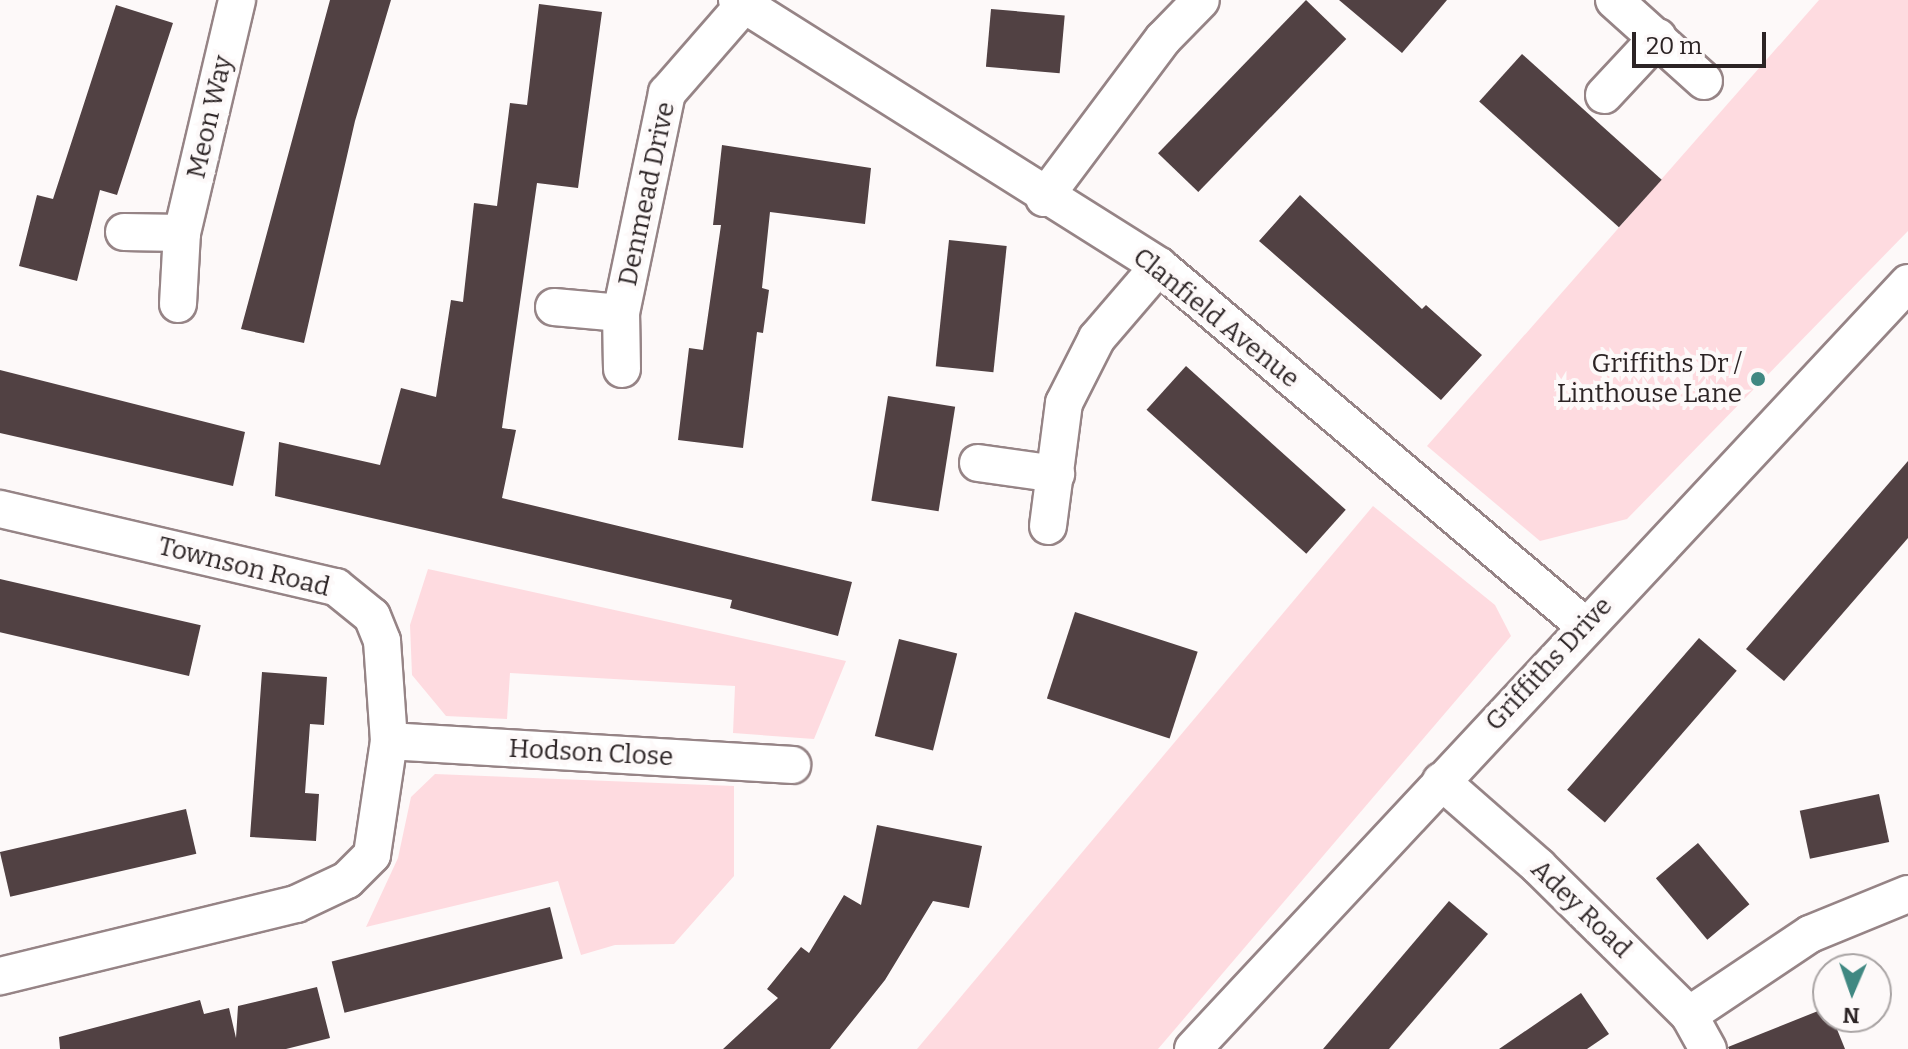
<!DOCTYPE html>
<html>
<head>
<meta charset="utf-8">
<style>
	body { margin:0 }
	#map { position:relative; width:1908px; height:1049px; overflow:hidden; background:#fdf9f9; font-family:Bitter,serif }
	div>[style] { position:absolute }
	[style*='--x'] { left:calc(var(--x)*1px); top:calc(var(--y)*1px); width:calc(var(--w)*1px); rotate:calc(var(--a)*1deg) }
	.green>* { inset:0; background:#fedbe0 }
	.building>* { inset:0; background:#514143; transform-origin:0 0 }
	.roads { filter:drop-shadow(2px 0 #968486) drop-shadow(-2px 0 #968486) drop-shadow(0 2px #968486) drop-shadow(0 -2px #968486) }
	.minor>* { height:36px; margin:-18px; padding:0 18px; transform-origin:18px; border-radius:18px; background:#fff }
	.dots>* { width:22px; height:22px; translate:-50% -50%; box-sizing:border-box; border:4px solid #fdf9f9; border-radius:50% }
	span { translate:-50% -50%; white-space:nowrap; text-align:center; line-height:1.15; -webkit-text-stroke:8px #fdf9f9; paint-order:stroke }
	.street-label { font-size:26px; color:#2c2425 }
	.poi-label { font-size:26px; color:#2c2425 }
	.right { translate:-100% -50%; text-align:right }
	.north { position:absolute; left:1812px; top:953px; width:80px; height:80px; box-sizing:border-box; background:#fdf9f9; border:2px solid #a9a4a4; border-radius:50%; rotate:182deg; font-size:22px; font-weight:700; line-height:32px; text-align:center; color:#2c2425 }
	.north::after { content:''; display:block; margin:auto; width:28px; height:36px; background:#408882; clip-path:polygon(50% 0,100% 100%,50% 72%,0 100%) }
	.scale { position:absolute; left:1632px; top:32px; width:134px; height:36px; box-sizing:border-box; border:4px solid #2c2425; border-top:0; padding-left:10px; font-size:24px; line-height:28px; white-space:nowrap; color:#2c2425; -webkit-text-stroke:6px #fdf9f9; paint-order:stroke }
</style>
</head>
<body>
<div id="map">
	<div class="green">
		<div style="clip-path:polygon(1819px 0,1908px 0,1908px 231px,1627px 519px,1540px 541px,1427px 446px)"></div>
		<div style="clip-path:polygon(1373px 506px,1495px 605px,1511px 636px,1158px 1049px,917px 1049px)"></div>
		<div style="clip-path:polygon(428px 569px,846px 661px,814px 739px,733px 733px,735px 686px,510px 673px,507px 719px,446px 716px,412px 675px,410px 625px)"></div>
		<div style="clip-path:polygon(435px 774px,734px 786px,734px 876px,674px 944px,615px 945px,581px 955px,558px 881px,366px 927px,398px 858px,411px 797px)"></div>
	</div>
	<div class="building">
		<div style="clip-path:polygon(330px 0,391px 0,355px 121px,304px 343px,241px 329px)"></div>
		<div style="left:1306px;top:0;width:56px;height:213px;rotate:44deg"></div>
		<div style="clip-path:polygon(1339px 0,1447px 0,1402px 53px)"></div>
		<div style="clip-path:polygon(539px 4px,602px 12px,578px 188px,537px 183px,502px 428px,516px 430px,502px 498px,852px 582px,838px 636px,730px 608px,732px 600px,275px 496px,279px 442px,380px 465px,401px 388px,436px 397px,451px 300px,463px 302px,474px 203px,497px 206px,510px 103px,527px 105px)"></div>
		<div style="clip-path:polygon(116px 5px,173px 23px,117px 195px,100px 190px,77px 281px,19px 266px,37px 195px,53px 199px)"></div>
		<div style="left:991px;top:9px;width:74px;height:58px;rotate:5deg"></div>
		<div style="left:1522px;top:54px;width:188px;height:64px;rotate:42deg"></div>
		<div style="clip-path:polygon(722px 145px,871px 168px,865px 224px,770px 212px,762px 288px,769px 290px,763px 333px,757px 332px,743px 448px,678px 440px,689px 348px,703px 350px,721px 225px,713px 225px)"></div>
		<div style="clip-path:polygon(1300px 195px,1422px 309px,1426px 305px,1482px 355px,1441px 400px,1259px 241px)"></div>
		<div style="left:949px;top:240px;width:58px;height:127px;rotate:6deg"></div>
		<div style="left:1186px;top:366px;width:215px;height:59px;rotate:42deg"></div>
		<div style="clip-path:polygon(0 370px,245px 432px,233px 486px,0 433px)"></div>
		<div style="left:888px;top:396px;width:68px;height:106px;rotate:9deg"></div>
		<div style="clip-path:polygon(1908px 461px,1908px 538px,1784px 681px,1746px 649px)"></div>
		<div style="left:0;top:579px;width:206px;height:52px;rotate:13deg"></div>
		<div style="left:1075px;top:612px;width:129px;height:91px;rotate:18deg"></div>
		<div style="left:1699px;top:638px;width:50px;height:201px;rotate:41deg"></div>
		<div style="left:899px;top:639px;width:60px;height:100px;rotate:14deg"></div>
		<div style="clip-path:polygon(262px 672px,327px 677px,324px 725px,310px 724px,305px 793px,319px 794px,316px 841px,250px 837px)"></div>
		<div style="left:1879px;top:794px;width:49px;height:81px;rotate:78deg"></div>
		<div style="left:186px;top:809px;width:46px;height:191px;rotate:77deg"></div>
		<div style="clip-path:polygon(877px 825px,982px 846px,969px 908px,933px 901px,885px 980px,830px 1049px,723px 1049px,778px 998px,767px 989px,801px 947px,809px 953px,844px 895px,861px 905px)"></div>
		<div style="left:1698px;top:843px;width:80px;height:55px;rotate:50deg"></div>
		<div style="clip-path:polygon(1449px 901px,1488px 934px,1389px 1049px,1323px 1049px)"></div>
		<div style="left:550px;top:907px;width:53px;height:225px;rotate:76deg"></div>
		<div style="clip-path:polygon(317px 987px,330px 1038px,286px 1049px,60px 1049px,59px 1037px,200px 1000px,204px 1014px,229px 1008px,236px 1038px,238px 1006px)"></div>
		<div style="clip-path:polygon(1581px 993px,1609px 1034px,1587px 1049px,1499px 1049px)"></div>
		<div style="clip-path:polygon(1828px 1007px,1845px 1049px,1729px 1049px,1728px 1047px)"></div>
	</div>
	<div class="roads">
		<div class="minor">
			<div style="--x:737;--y:0;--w:499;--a:32.2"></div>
			<div style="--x:1159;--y:266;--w:556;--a:40.19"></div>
			<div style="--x:1614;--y:0;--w:121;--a:42"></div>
			<div style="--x:1604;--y:95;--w:79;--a:-47"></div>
			<div style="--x:1044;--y:198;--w:199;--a:-53.2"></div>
			<div style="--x:1163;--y:39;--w:54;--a:-45.7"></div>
			<div style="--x:124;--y:232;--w:58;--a:1"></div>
			<div style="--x:178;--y:304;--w:71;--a:-86.8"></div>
			<div style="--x:182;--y:233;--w:239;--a:-76.7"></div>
			<div style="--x:554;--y:307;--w:67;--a:5.1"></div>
			<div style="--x:622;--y:369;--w:56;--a:-91"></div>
			<div style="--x:621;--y:313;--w:225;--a:-78.2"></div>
			<div style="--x:667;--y:93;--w:116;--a:-48.9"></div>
			<div style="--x:978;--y:463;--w:79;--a:8"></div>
			<div style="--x:0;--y:509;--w:345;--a:13.1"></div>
			<div style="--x:336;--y:587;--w:46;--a:38.9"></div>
			<div style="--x:372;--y:616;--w:27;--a:68"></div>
			<div style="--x:382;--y:641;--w:100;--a:86"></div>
			<div style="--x:389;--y:741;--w:115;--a:98.5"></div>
			<div style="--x:372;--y:855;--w:35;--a:135"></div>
			<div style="--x:347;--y:880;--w:56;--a:154.8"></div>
			<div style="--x:296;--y:904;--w:305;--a:166.3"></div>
			<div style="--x:1048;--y:526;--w:124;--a:-82.6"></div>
			<div style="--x:1064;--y:403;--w:73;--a:-63.1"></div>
			<div style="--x:1097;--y:338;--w:95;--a:-49.3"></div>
			<div style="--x:389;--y:741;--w:404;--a:3.4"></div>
			<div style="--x:1441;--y:781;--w:129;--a:41.2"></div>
			<div style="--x:1538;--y:866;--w:212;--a:44.6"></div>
			<div style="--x:1689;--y:1015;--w:39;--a:61"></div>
			<div style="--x:1689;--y:1015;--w:146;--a:-33.8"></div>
			<div style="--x:1810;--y:934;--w:106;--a:-22.2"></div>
			<div style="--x:1193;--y:1049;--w:1048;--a:-46.97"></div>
		</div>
	</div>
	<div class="dots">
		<div style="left:1758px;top:379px;background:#408882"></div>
	</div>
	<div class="street-label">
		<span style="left:210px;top:117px;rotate:-77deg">Meon Way</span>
		<span style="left:647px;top:194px;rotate:-78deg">Denmead Drive</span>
		<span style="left:1216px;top:318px;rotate:39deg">Clanfield Avenue</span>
		<span style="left:244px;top:567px;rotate:14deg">Townson Road</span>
		<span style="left:1549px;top:664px;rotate:-47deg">Griffiths Drive</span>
		<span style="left:591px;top:753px;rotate:3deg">Hodson Close</span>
		<span style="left:1581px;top:909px;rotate:44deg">Adey Road</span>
	</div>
	<div class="poi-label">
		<span class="right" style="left:1742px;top:379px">Griffiths Dr /<br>Linthouse Lane</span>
	</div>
	<div class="north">N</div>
	<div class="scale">20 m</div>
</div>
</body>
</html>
